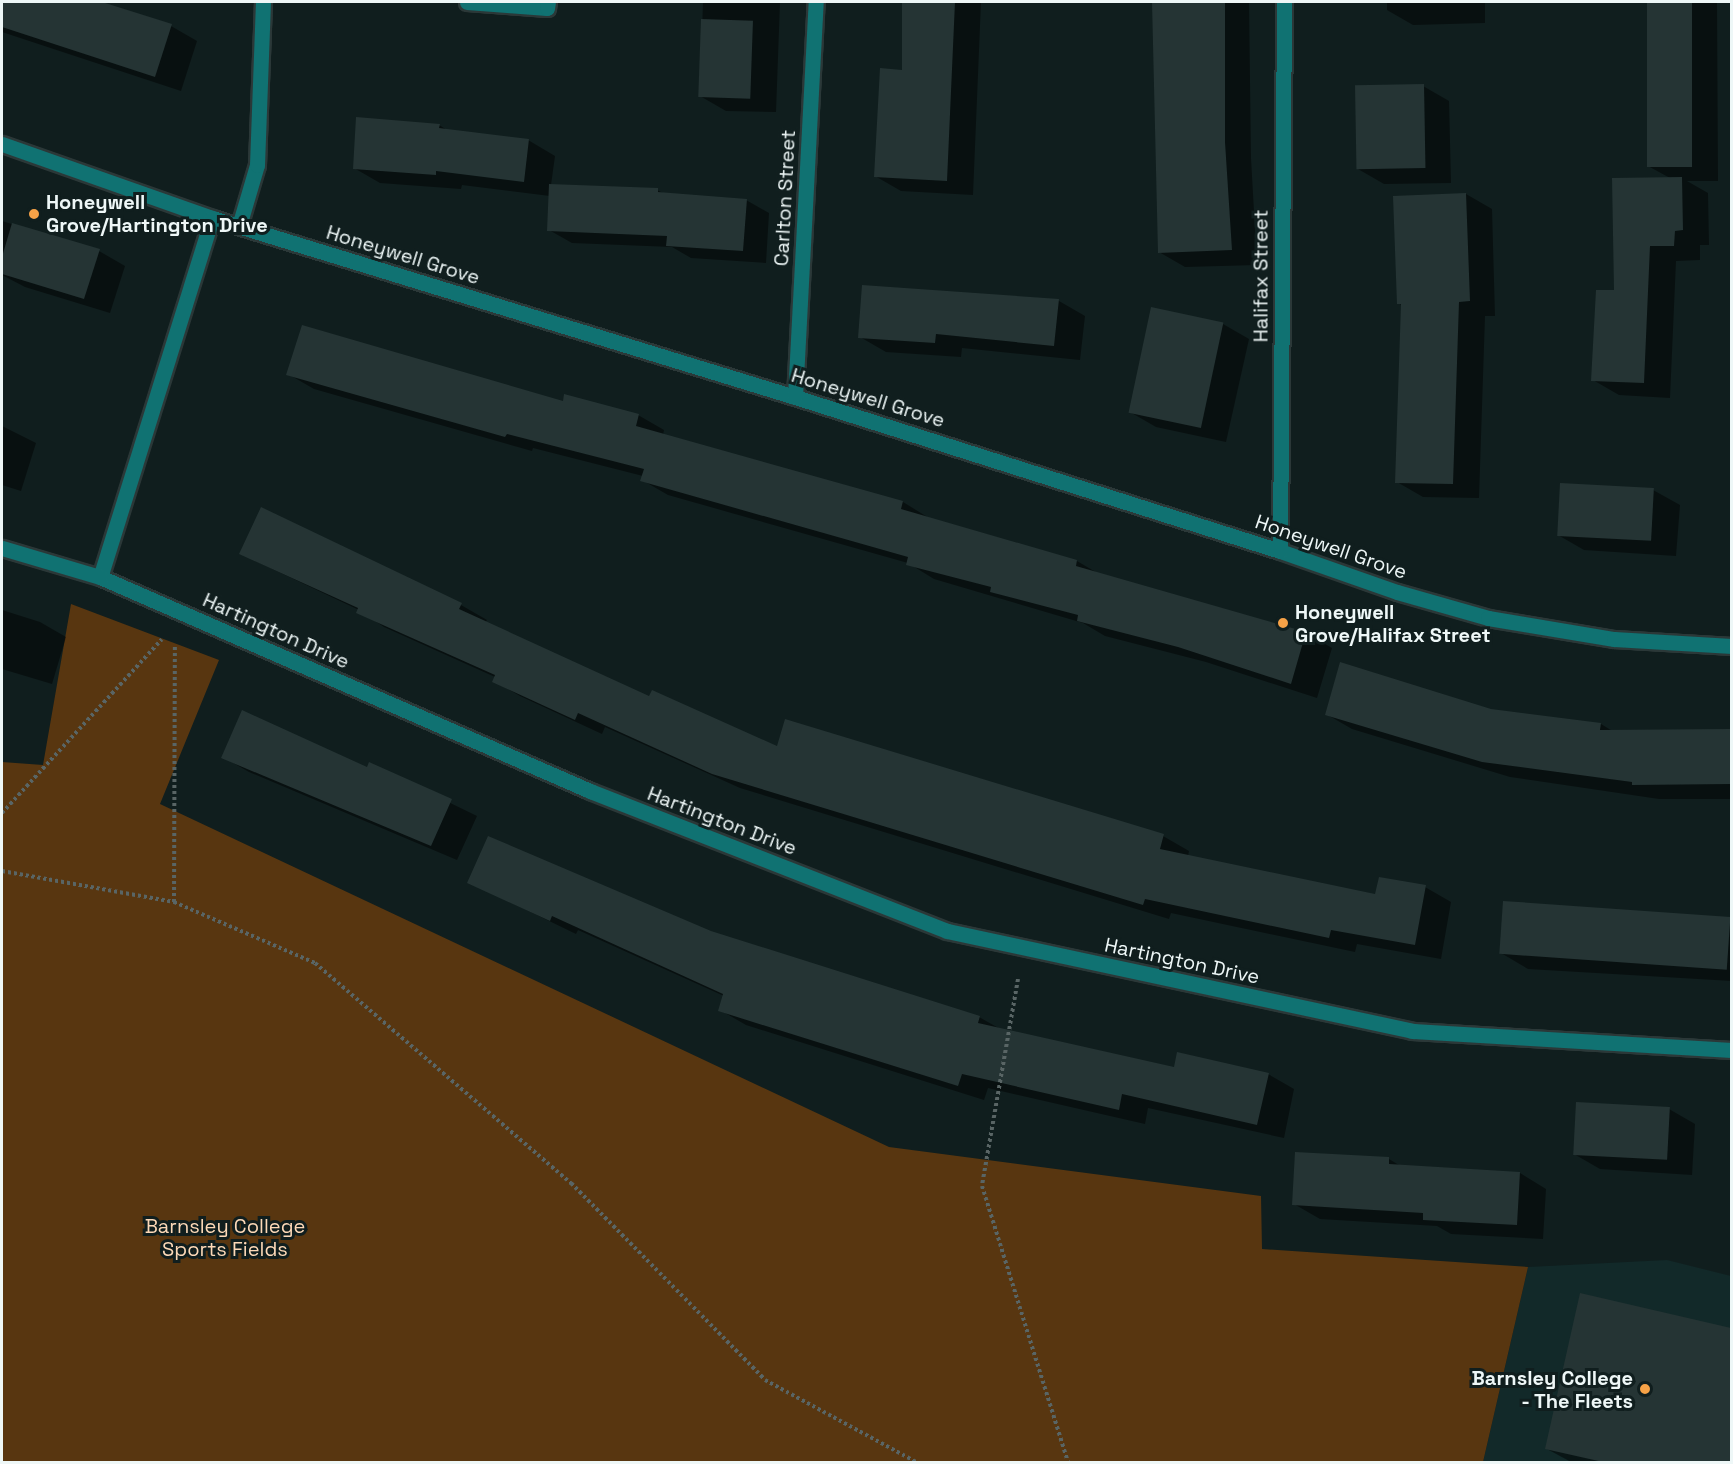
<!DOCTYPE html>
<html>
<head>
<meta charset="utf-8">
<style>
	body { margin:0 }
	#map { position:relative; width:1733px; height:1464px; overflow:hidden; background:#101e1e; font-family:"Space Grotesk",sans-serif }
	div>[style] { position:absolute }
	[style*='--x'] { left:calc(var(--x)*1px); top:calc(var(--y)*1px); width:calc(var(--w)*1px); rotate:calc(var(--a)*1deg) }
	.built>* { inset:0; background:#122929 }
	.green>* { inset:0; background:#583610 }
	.shadow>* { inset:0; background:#0007 }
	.building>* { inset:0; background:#253434; transform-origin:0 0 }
	.path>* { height:4px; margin-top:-2px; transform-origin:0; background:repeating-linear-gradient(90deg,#596565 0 3px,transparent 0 6px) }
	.roads { filter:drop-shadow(2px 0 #2b3838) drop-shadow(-2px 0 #2b3838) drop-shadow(0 2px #2b3838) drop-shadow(0 -2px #2b3838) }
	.minor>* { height:15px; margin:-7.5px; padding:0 7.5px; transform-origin:7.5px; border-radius:7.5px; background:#107272 }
	.dots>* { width:16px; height:16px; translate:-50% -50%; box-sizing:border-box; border:3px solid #101e1e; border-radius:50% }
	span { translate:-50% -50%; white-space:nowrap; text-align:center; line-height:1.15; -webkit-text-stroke:6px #101e1e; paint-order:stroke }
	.street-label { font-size:20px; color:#eef7f7 }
	.poi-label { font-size:20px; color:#eef7f7; font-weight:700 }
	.left { translate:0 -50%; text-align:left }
	.right { translate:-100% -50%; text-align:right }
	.park-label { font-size:20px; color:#fdd9b7 }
	.frame { position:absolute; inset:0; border:3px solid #eef7f7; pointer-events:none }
</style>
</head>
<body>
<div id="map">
	<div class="built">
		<div style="clip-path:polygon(1667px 1260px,1731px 1276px,1731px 1462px,1483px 1462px,1528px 1267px)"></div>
	</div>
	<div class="green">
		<div style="clip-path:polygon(71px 604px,219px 660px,160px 804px,889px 1147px,1261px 1196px,1262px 1249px,1528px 1267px,1483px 1462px,2px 1462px,2px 762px,43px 765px)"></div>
	</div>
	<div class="shadow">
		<div style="clip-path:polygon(2px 2px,97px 2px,171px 26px,197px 41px,181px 91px,2px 32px)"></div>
		<div style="clip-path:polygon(703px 2px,780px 2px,776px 112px,726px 111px,700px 96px)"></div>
		<div style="clip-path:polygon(904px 2px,981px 2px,973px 195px,901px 191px,875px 176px,904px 71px)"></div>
		<div style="clip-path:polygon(1153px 2px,1249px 2px,1251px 158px,1257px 265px,1185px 267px,1159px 252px)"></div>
		<div style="clip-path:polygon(1387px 2px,1485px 2px,1485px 23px,1413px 25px,1387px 10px)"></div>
		<div style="clip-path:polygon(1648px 2px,1717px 3px,1718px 181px,1687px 181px,1708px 193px,1709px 245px,1700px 245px,1700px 260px,1676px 261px,1670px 398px,1619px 395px,1593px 380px,1616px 292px,1670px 178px,1648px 166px)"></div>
		<div style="clip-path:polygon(1423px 86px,1449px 101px,1451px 183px,1384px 184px,1358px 169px)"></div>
		<div style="clip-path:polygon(439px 125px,447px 130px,528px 140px,555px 156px,551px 185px,657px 190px,665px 194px,746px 200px,769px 213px,766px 263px,691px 258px,672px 247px,572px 243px,549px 230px,550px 196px,462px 185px,461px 189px,380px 183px,354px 168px)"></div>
		<div style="clip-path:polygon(1466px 194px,1492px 209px,1495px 316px,1485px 316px,1479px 498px,1423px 497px,1397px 482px,1403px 306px,1398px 303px,1395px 197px)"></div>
		<div style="clip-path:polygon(2px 221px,99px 251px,125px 266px,110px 313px,25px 287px,2px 275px)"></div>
		<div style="clip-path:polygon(1059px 301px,1085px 316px,1080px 360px,962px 348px,961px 357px,886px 352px,860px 337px)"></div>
		<div style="clip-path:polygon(1223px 324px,1249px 339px,1226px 442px,1156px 427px,1130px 412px)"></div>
		<div style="clip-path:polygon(288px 374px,564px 403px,638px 415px,664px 430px,663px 435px,903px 502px,929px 518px,1077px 561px,1099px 574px,1306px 633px,1332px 648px,1317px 698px,1206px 662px,1105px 636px,1083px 623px,934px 579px,908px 563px,668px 495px,642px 480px,643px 476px,533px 448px,532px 451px,314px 389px)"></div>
		<div style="clip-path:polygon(2px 426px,36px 443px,21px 491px,2px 485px)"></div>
		<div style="clip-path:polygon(1653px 490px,1680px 505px,1676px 556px,1584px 550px,1558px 535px)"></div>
		<div style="clip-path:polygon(241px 554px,461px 605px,487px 620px,485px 623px,650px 698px,778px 748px,1163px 836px,1189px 851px,1188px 856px,1377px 896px,1425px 887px,1451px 902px,1441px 959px,1357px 944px,1355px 952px,1171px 913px,1169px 919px,740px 788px,605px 727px,602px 734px,520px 696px,494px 681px,495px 677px,384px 627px,359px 610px)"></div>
		<div style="clip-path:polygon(2px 610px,40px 622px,66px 637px,52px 684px,2px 669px)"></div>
		<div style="clip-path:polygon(1491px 710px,1601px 724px,1614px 732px,1732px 732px,1732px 799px,1659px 799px,1510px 777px,1352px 729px,1326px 714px)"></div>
		<div style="clip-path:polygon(223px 757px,368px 769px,370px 764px,477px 816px,457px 860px,249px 772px)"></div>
		<div style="clip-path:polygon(469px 882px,711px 933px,979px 1017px,1002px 1030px,1175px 1069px,1268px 1074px,1294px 1089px,1284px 1138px,1148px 1108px,1145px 1124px,988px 1088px,984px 1100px,746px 1025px,720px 1010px,724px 996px,578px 930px,576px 934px)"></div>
		<div style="clip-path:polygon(1505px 903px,1732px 919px,1732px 981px,1528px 969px,1501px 953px)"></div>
		<div style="clip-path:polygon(1669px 1109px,1695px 1124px,1692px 1175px,1600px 1169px,1574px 1154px)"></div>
		<div style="clip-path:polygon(1389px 1159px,1402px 1167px,1520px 1173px,1546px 1189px,1543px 1239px,1451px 1234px,1437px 1226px,1320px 1219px,1294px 1204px)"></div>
		<div style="clip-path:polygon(1581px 1295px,1732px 1329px,1732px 1462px,1571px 1462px,1547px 1449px)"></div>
	</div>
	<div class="building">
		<div style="clip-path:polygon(2px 2px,102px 2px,172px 24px,155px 77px,2px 27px)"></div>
		<div style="clip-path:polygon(902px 2px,955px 2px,947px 181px,874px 177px,880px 68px,902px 70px)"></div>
		<div style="clip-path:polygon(1152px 2px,1225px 2px,1225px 142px,1232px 250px,1158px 253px)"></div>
		<div style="left:1647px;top:2px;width:45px;height:165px"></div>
		<div style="left:701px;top:19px;width:52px;height:78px;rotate:2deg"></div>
		<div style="left:1424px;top:84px;width:84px;height:69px;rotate:89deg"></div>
		<div style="clip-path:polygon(356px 117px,440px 124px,439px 128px,529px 139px,524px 182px,436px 171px,436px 175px,353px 169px)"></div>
		<div style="clip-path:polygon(1682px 177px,1683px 230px,1675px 231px,1674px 246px,1650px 246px,1644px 383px,1591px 381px,1596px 290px,1614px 290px,1612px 178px)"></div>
		<div style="clip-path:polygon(549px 184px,658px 188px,658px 192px,747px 199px,743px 251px,666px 246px,667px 236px,547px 231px)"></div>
		<div style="clip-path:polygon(1466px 193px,1470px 301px,1459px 302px,1453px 484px,1395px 483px,1401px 304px,1397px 304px,1393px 196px)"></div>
		<div style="clip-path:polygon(12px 223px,100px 249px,84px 299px,2px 274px,2px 257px)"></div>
		<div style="clip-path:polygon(862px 285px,1059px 299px,1054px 346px,936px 334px,935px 343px,858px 338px)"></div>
		<div style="left:1151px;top:307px;width:74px;height:108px;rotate:12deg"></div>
		<div style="clip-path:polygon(302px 325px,563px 401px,564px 394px,639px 414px,636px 426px,903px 501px,901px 509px,1077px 560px,1076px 566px,1306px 632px,1291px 684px,1178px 647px,1077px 621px,1078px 615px,990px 592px,991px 587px,906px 565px,908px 557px,640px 481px,644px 469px,507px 434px,505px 437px,286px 375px)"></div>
		<div style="left:1560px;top:483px;width:94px;height:53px;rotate:3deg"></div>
		<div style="clip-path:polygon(261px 507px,462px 603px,459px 609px,649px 696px,652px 690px,777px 746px,785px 719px,1164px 834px,1160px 849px,1375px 894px,1379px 877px,1426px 885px,1415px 945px,1331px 930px,1329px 938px,1145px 899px,1143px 905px,712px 774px,578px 713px,575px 720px,492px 682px,495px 675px,356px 613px,358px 608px,239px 554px)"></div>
		<div style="clip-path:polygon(1340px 662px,1491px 709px,1601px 723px,1600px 730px,1731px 729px,1731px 784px,1632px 785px,1632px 782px,1482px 762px,1325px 715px)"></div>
		<div style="clip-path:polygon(242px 710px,367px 767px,369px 762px,452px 799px,431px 846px,221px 758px)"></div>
		<div style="clip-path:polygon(488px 836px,711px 931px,980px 1016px,978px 1023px,1174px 1067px,1177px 1052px,1269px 1073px,1257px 1125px,1122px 1094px,1119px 1110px,962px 1074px,958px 1086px,718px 1011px,723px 994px,552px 916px,550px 921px,467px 883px)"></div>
		<div style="left:1503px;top:901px;width:228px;height:53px;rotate:4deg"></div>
		<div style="left:1576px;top:1102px;width:94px;height:53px;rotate:3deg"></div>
		<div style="clip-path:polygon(1295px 1152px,1389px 1157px,1389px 1164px,1520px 1172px,1517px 1225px,1423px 1220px,1423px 1213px,1292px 1205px)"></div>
		<div style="clip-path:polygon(1580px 1293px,1731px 1328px,1731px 1462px,1603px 1462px,1545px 1449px)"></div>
	</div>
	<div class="path">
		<div style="--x:2;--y:813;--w:236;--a:-47.4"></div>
		<div style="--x:2;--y:871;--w:175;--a:10.2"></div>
		<div style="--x:174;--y:902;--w:154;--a:23.4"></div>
		<div style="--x:315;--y:963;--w:338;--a:40.7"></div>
		<div style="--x:571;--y:1183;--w:276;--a:45.4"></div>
		<div style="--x:765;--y:1380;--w:172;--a:28.5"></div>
		<div style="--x:174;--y:902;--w:257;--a:-89.8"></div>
		<div style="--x:1018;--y:979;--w:210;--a:99.9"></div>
		<div style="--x:982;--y:1186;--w:289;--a:72.7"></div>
	</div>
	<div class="roads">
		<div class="minor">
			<div style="--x:467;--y:2;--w:80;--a:4.3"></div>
			<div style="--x:547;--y:8;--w:6;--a:-81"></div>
			<div style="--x:2;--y:144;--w:223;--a:19.4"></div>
			<div style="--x:212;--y:218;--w:610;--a:17.07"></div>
			<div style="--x:795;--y:397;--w:509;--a:17.62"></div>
			<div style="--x:1280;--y:551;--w:124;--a:19.3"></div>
			<div style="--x:1397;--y:592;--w:95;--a:15.9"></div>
			<div style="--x:1488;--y:618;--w:128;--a:9.5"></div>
			<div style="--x:1614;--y:639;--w:118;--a:3.4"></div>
			<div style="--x:212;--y:218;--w:376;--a:107.3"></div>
			<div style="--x:100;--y:577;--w:535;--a:23.59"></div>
			<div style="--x:590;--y:791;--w:383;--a:21.4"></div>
			<div style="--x:947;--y:931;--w:476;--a:12.1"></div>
			<div style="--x:1412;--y:1031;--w:321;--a:3.4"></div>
			<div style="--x:239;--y:226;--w:64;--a:-73.6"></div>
			<div style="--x:257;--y:165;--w:163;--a:-87.9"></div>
			<div style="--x:795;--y:397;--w:396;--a:-87"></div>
			<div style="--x:2;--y:548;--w:102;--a:16.5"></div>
			<div style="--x:1280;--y:551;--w:549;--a:-89.58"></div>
		</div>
	</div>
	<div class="dots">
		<div style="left:34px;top:214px;background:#f6a247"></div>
		<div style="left:1283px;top:623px;background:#f6a247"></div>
		<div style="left:1645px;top:1389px;background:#f6a247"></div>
	</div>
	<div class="street-label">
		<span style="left:785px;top:198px;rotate:-87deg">Carlton Street</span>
		<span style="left:403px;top:255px;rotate:17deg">Honeywell Grove</span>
		<span style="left:1261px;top:276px;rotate:-90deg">Halifax Street</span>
		<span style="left:868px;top:398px;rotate:17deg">Honeywell Grove</span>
		<span style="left:1331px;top:547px;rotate:19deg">Honeywell Grove</span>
		<span style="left:276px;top:631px;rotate:24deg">Hartington Drive</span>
		<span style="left:722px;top:821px;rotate:21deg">Hartington Drive</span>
		<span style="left:1182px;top:961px;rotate:12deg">Hartington Drive</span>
	</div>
	<div class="poi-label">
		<span class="left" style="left:46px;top:214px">Honeywell<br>Grove/Hartington Drive</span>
		<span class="left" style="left:1295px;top:624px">Honeywell<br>Grove/Halifax Street</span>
		<span class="right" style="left:1633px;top:1390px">Barnsley College<br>- The Fleets</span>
	</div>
	<div class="park-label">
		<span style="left:225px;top:1238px">Barnsley College<br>Sports Fields</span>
	</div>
	<div class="frame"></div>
</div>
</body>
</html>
